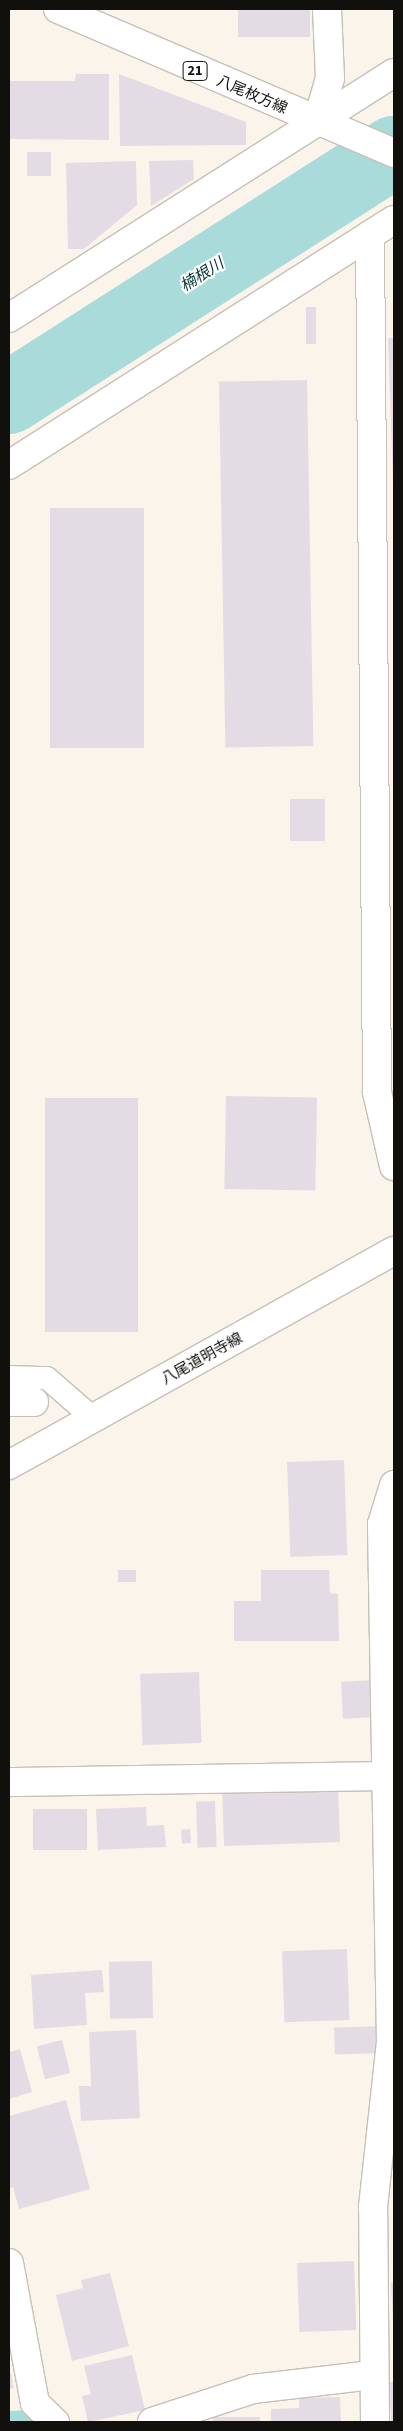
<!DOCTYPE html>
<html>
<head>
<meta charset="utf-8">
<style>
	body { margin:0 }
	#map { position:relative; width:403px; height:2431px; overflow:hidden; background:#fbf4eb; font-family:"Source Sans 3","Noto Sans JP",sans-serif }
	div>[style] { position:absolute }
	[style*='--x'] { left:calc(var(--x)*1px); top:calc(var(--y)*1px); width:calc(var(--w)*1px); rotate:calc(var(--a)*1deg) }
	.stream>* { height:12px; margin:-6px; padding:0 6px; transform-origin:6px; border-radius:6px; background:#aadbdb }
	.river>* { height:72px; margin:-36px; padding:0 36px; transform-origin:36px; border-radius:36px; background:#aadbdb }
	.building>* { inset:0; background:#e3dce5; transform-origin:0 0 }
	.roads { filter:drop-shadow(1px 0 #c6c0b7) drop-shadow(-1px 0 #c6c0b7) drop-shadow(0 1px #c6c0b7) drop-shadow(0 -1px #c6c0b7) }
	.lane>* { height:22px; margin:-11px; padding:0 11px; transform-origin:11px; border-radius:11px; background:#fff }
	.street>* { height:28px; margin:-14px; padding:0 14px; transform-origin:14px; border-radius:14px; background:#fff }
	.secondary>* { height:28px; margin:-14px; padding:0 14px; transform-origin:14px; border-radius:14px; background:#fff }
	.primary>* { height:28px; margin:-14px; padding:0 14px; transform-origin:14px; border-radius:14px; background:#fff }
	span { translate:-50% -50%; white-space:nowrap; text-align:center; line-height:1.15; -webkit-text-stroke:4px #fff; paint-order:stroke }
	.shield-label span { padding:1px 4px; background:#fff; border:1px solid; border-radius:4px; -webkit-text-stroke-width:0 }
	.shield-label { font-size:14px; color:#12100d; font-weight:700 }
	.street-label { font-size:15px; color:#12100d }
	.water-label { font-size:16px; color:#053636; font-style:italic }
	.frame { position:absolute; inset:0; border:10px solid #12100d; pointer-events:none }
</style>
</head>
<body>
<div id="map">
	<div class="stream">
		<div style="--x:9;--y:2417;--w:21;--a:-3"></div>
		<div style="--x:30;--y:2416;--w:13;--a:29"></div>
	</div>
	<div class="river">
		<div style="--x:9;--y:398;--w:457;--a:-32.6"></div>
	</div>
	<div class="building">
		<div style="left:238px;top:9px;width:72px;height:28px"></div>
		<div style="clip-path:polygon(76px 74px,109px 74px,109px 140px,9px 139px,9px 81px,75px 81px)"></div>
		<div style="clip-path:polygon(119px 74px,246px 122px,246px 145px,120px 146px)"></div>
		<div style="left:27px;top:152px;width:24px;height:24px"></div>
		<div style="clip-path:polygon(193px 160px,194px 179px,151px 206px,149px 161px)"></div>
		<div style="clip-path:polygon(136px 161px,137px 205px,84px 249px,68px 249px,66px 163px)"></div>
		<div style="left:306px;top:307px;width:10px;height:37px"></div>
		<div style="clip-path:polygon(388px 338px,394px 338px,394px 485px,393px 485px)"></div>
		<div style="left:307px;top:380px;width:366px;height:88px;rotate:89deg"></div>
		<div style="left:50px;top:508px;width:94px;height:240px"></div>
		<div style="left:290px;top:799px;width:35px;height:42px"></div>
		<div style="left:226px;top:1096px;width:91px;height:93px;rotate:1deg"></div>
		<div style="left:138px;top:1098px;width:234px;height:93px;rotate:90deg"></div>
		<div style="left:344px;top:1460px;width:95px;height:57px;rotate:88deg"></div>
		<div style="left:136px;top:1570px;width:12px;height:18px;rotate:90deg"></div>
		<div style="clip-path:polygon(261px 1570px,329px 1570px,330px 1593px,338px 1594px,339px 1641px,234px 1641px,234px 1601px,261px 1601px)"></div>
		<div style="left:199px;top:1672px;width:71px;height:59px;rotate:88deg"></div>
		<div style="left:376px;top:1680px;width:37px;height:35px;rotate:87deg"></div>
		<div style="left:338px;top:1786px;width:56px;height:116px;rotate:88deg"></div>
		<div style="left:215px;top:1801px;width:46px;height:19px;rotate:88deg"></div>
		<div style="clip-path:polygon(146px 1807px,147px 1826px,164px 1825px,166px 1847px,98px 1850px,96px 1809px)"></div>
		<div style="left:33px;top:1809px;width:54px;height:41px"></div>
		<div style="left:190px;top:1829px;width:14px;height:9px;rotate:86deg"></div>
		<div style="left:347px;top:1949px;width:71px;height:65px;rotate:88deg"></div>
		<div style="left:152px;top:1961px;width:57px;height:43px;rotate:89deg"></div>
		<div style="clip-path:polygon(102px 1970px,104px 1992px,85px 1993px,87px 2025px,34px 2029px,31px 1975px)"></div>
		<div style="left:380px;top:2026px;width:27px;height:46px;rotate:88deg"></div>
		<div style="clip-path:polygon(136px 2030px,140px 2118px,81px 2121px,79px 2086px,91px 2086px,89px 2032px)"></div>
		<div style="left:62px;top:2040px;width:34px;height:26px;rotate:76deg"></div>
		<div style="clip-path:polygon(20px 2049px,32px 2092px,9px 2099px,9px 2052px)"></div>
		<div style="clip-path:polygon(66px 2100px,90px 2189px,19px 2209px,13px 2187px,9px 2188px,9px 2116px)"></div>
		<div style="left:354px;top:2261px;width:69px;height:57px;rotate:88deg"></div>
		<div style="clip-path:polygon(110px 2273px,129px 2346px,72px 2361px,56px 2295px,83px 2288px,81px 2280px)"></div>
		<div style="clip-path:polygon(391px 2283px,394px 2283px,394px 2322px,393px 2322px)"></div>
		<div style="clip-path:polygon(132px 2355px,145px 2410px,88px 2422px,82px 2396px,91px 2394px,84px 2366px)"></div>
		<div style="clip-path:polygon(9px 2366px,14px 2388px,9px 2389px)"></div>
		<div style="clip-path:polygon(389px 2382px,394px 2382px,394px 2421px,391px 2421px)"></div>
		<div style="clip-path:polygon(340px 2397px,341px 2422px,271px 2422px,271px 2409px,299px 2408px,299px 2398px)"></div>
		<div style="left:213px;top:2417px;width:47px;height:5px"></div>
	</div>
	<div class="roads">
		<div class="lane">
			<div style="--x:9;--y:1377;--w:38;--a:2"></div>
			<div style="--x:47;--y:1378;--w:62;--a:41.1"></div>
		</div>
		<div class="street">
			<div style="--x:317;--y:123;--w:47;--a:-73.9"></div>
			<div style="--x:330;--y:78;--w:69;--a:-92.5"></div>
			<div style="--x:370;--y:235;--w:857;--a:89.53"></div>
			<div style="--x:377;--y:1092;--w:76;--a:77.1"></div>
			<div style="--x:9;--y:318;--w:456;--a:-32.5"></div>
			<div style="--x:9;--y:465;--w:456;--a:-32.5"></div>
			<div style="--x:9;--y:1402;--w:25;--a:0"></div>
			<div style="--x:9;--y:1782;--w:377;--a:-0.9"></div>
			<div style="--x:9;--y:2263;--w:142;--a:79.5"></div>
			<div style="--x:35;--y:2403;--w:28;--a:44"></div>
			<div style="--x:152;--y:2422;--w:106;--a:-18.1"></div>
			<div style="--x:253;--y:2389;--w:120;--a:-6.7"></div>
			<div style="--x:375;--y:2422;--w:215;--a:-90.5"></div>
			<div style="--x:373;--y:2207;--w:166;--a:-83.8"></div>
			<div style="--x:391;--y:2042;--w:518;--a:-91"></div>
			<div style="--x:382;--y:1524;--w:41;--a:-72.9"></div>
		</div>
		<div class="secondary">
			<div style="--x:9;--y:1465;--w:440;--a:-29.1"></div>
		</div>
		<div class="primary">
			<div style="--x:58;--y:9;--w:366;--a:23.2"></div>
		</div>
	</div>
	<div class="shield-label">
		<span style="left:195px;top:71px">21</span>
	</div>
	<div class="street-label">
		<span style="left:252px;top:95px;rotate:23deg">八尾枚方線</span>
		<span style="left:202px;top:1359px;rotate:-29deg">八尾道明寺線</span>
	</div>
	<div class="water-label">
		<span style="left:202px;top:275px;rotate:-32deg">楠根川</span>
	</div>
	<div class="frame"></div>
</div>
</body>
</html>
